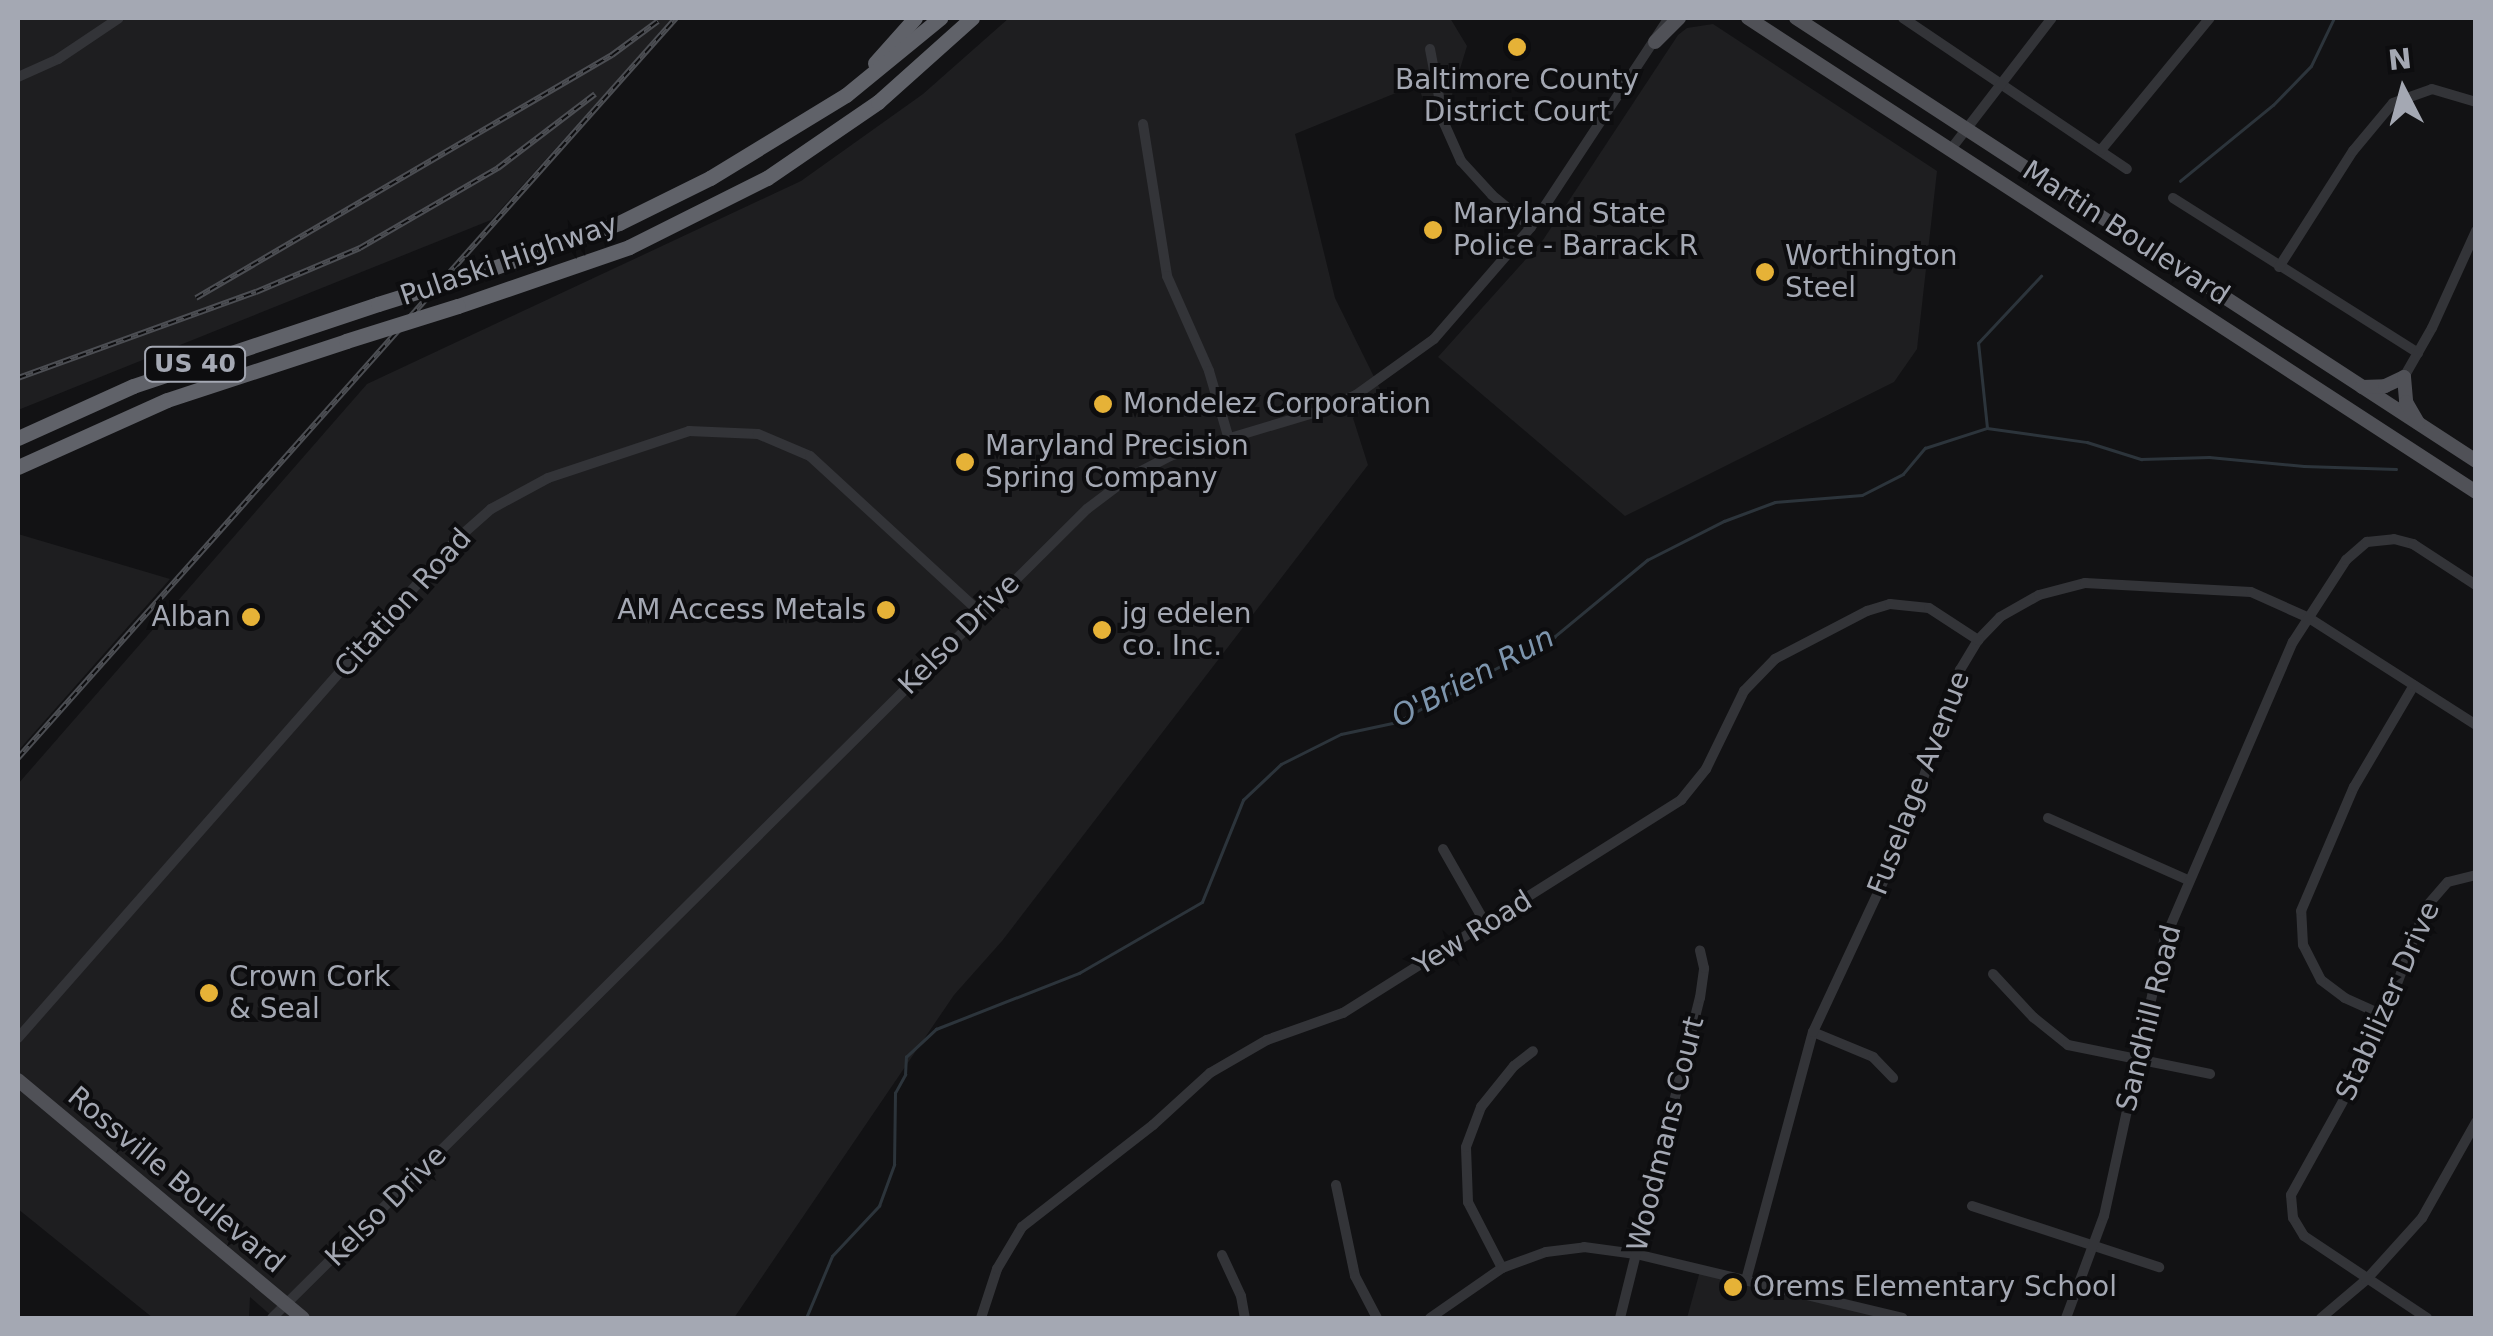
<!DOCTYPE html>
<html>
<head>
<meta charset="utf-8">
<style>
	body { margin:0 }
	#map { position:relative; width:2493px; height:1336px; overflow:hidden; background:#121214; font-family:"DejaVu Sans",sans-serif }
	div>[style] { position:absolute }
	[style*='--x'] { left:calc(var(--x)*1px); top:calc(var(--y)*1px); width:calc(var(--w)*1px); rotate:calc(var(--a)*1deg) }
	.built>* { inset:0; background:#1e1e20 }
	.stream>* { height:2.5px; margin:-1.25px; padding:0 1.25px; transform-origin:1.25px; border-radius:1.25px; background:#2c343b }
	.minor>* { height:10px; margin:-5px; padding:0 5px; transform-origin:5px; border-radius:5px; background:#333438 }
	.major>* { height:14px; margin:-7px; padding:0 7px; transform-origin:7px; border-radius:7px; background:#505157 }
	.highway>* { height:15px; margin:-7.5px; padding:0 7.5px; transform-origin:7.5px; border-radius:7.5px; background:#606269 }
	.rail>* { height:6px; margin-top:-3px; transform-origin:0; background:repeating-linear-gradient(90deg,#0d0d0f 0 8px,#4c4e53 0 16px); box-sizing:border-box; border-block:2px solid #4c4e53 }
	.highway-bridge>* { height:15px; margin:-7.5px; padding:0 7.5px; transform-origin:7.5px; border-radius:7.5px; background:#606269 }
	.dots>* { width:28px; height:28px; translate:-50% -50%; box-sizing:border-box; border:5px solid #0d0d0f; border-radius:50% }
	span { translate:-50% -50%; white-space:nowrap; text-align:center; line-height:1.15; -webkit-text-stroke:8px #0d0d0f; paint-order:stroke }
	.shield-label span { padding:2px 8px; background:#0d0d0f; border:2px solid; border-radius:8px; -webkit-text-stroke-width:0 }
	.shield-label { font-size:25px; color:#a4a8b3; font-weight:700 }
	.poi-label { font-size:28px; color:#a4a8b3 }
	.left { translate:0 -50%; text-align:left }
	.right { translate:-100% -50%; text-align:right }
	.street-label { font-size:28px; color:#a4a8b3 }
	.water-label { font-size:30px; color:#7d95ad; font-style:italic }
	.frame { position:absolute; inset:0; border:20px solid #a4a8b3; pointer-events:none }
	.north { position:absolute; left:2353px; top:40px; width:100px; height:100px; -webkit-text-stroke:8px #0d0d0f; paint-order:stroke; rotate:354deg; font-size:28px; font-weight:700; line-height:40px; text-align:center; color:#a4a8b3 }
	.north::after { content:''; display:block; margin:auto; width:35px; height:45px; background:#a4a8b3; clip-path:polygon(50% 0,100% 100%,50% 72%,0 100%) }
</style>
</head>
<body>
<div id="map">
	<div class="built">
		<div style="clip-path:polygon(18px 18px,673px 18px,491px 220px,18px 410px)"></div>
		<div style="clip-path:polygon(1009px 18px,1450px 18px,1467px 46px,1452px 95px,1424px 103px,1418px 84px,1295px 134px,1335px 298px,1382px 393px,1353px 418px,1368px 465px,1002px 941px,954px 995px,734px 1318px,274px 1318px,250px 1297px,249px 1318px,153px 1318px,18px 1209px,18px 784px,367px 384px,801px 181px,923px 94px)"></div>
		<div style="clip-path:polygon(1713px 24px,1937px 171px,1917px 349px,1894px 382px,1625px 516px,1438px 357px,1543px 240px,1678px 35px,1687px 28px)"></div>
		<div style="clip-path:polygon(18px 534px,170px 579px,18px 751px)"></div>
		<div style="clip-path:polygon(1700px 1271px,1899px 1318px,1687px 1318px)"></div>
	</div>
	<div class="stream">
		<div style="--x:2180;--y:181;--w:120;--a:-39.3"></div>
		<div style="--x:2273;--y:105;--w:54;--a:-45.7"></div>
		<div style="--x:2311;--y:66;--w:53;--a:-64.4"></div>
		<div style="--x:1987;--y:428;--w:101;--a:8"></div>
		<div style="--x:2087;--y:442;--w:57;--a:17.5"></div>
		<div style="--x:2141;--y:459;--w:68;--a:-1.7"></div>
		<div style="--x:2209;--y:457;--w:95;--a:5.4"></div>
		<div style="--x:2304;--y:466;--w:92;--a:1.9"></div>
		<div style="--x:806;--y:1318;--w:67;--a:-67.2"></div>
		<div style="--x:832;--y:1256;--w:69;--a:-46.8"></div>
		<div style="--x:879;--y:1206;--w:44;--a:-69.9"></div>
		<div style="--x:894;--y:1165;--w:72;--a:-89.2"></div>
		<div style="--x:895;--y:1093;--w:21;--a:-61"></div>
		<div style="--x:905;--y:1075;--w:18;--a:-87"></div>
		<div style="--x:906;--y:1057;--w:41;--a:-43"></div>
		<div style="--x:936;--y:1029;--w:154;--a:-21.4"></div>
		<div style="--x:1079;--y:973;--w:142;--a:-30"></div>
		<div style="--x:1202;--y:902;--w:110;--a:-68.1"></div>
		<div style="--x:1243;--y:800;--w:52;--a:-43.5"></div>
		<div style="--x:1281;--y:764;--w:67;--a:-26.6"></div>
		<div style="--x:1341;--y:734;--w:57;--a:-12.1"></div>
		<div style="--x:1397;--y:722;--w:179;--a:-28.4"></div>
		<div style="--x:1554;--y:637;--w:121;--a:-39.6"></div>
		<div style="--x:1647;--y:560;--w:86;--a:-26.9"></div>
		<div style="--x:1724;--y:521;--w:54;--a:-20.4"></div>
		<div style="--x:1775;--y:502;--w:87;--a:-4.6"></div>
		<div style="--x:1862;--y:495;--w:46;--a:-27.1"></div>
		<div style="--x:1903;--y:474;--w:34;--a:-50"></div>
		<div style="--x:1925;--y:448;--w:65;--a:-17.9"></div>
		<div style="--x:1987;--y:428;--w:85;--a:-96"></div>
		<div style="--x:1978;--y:343;--w:92;--a:-46.8"></div>
	</div>
	<div class="minor">
		<div style="--x:1903;--y:18;--w:270;--a:34"></div>
		<div style="--x:1430;--y:49;--w:75;--a:79.3"></div>
		<div style="--x:1444;--y:123;--w:42;--a:65.9"></div>
		<div style="--x:1461;--y:161;--w:46;--a:47.6"></div>
		<div style="--x:1492;--y:195;--w:50;--a:39.4"></div>
		<div style="--x:18;--y:77;--w:44;--a:-24.2"></div>
		<div style="--x:58;--y:59;--w:73;--a:-33.9"></div>
		<div style="--x:1143;--y:124;--w:154;--a:81"></div>
		<div style="--x:1167;--y:276;--w:104;--a:66.1"></div>
		<div style="--x:1209;--y:371;--w:68;--a:73.7"></div>
		<div style="--x:1951;--y:149;--w:165;--a:-52.4"></div>
		<div style="--x:2101;--y:150;--w:171;--a:-50.5"></div>
		<div style="--x:2173;--y:198;--w:290;--a:32.3"></div>
		<div style="--x:2279;--y:267;--w:138;--a:-57.5"></div>
		<div style="--x:2353;--y:151;--w:62;--a:-50.2"></div>
		<div style="--x:2393;--y:103;--w:41;--a:-19.7"></div>
		<div style="--x:2432;--y:89;--w:46;--a:16.5"></div>
		<div style="--x:2404;--y:377;--w:56;--a:-60.3"></div>
		<div style="--x:2432;--y:328;--w:107;--a:-65.6"></div>
		<div style="--x:2048;--y:818;--w:153;--a:23.9"></div>
		<div style="--x:1443;--y:849;--w:89;--a:60.3"></div>
		<div style="--x:1993;--y:974;--w:59;--a:47.1"></div>
		<div style="--x:2033;--y:1017;--w:45;--a:38.7"></div>
		<div style="--x:2068;--y:1045;--w:145;--a:11.5"></div>
		<div style="--x:2385;--y:1016;--w:44;--a:-155.8"></div>
		<div style="--x:2345;--y:998;--w:30;--a:-143"></div>
		<div style="--x:2321;--y:980;--w:39;--a:-117"></div>
		<div style="--x:2303;--y:945;--w:34;--a:-93"></div>
		<div style="--x:2301;--y:911;--w:135;--a:-66.9"></div>
		<div style="--x:2354;--y:787;--w:118;--a:-59.5"></div>
		<div style="--x:1813;--y:1032;--w:65;--a:22.6"></div>
		<div style="--x:1873;--y:1057;--w:29;--a:46"></div>
		<div style="--x:18;--y:1038;--w:663;--a:-48.67"></div>
		<div style="--x:456;--y:540;--w:47;--a:-41.5"></div>
		<div style="--x:491;--y:509;--w:65;--a:-28.5"></div>
		<div style="--x:548;--y:478;--w:149;--a:-18.4"></div>
		<div style="--x:689;--y:431;--w:69;--a:2.5"></div>
		<div style="--x:758;--y:434;--w:56;--a:22.9"></div>
		<div style="--x:810;--y:456;--w:232;--a:42.6"></div>
		<div style="--x:1336;--y:1185;--w:93;--a:78.2"></div>
		<div style="--x:1355;--y:1276;--w:47;--a:62.4"></div>
		<div style="--x:1972;--y:1206;--w:197;--a:18.1"></div>
		<div style="--x:1222;--y:1255;--w:45;--a:65.1"></div>
		<div style="--x:1241;--y:1296;--w:22;--a:80"></div>
		<div style="--x:1502;--y:1268;--w:74;--a:-117.3"></div>
		<div style="--x:1468;--y:1202;--w:55;--a:-92.1"></div>
		<div style="--x:1466;--y:1147;--w:43;--a:-69.4"></div>
		<div style="--x:1481;--y:1107;--w:53;--a:-51.2"></div>
		<div style="--x:1514;--y:1066;--w:24;--a:-38"></div>
		<div style="--x:1746;--y:1280;--w:257;--a:-74.9"></div>
		<div style="--x:1813;--y:1032;--w:211;--a:-65"></div>
		<div style="--x:1902;--y:841;--w:181;--a:-71.3"></div>
		<div style="--x:1960;--y:670;--w:35;--a:-59"></div>
		<div style="--x:1978;--y:640;--w:32;--a:-46"></div>
		<div style="--x:2000;--y:617;--w:45;--a:-29.4"></div>
		<div style="--x:2039;--y:595;--w:48;--a:-14.6"></div>
		<div style="--x:2085;--y:583;--w:166;--a:3.1"></div>
		<div style="--x:2251;--y:592;--w:64;--a:24.1"></div>
		<div style="--x:2309;--y:618;--w:198;--a:32.6"></div>
		<div style="--x:272;--y:1318;--w:1148;--a:-44.79"></div>
		<div style="--x:1087;--y:509;--w:51;--a:-37.1"></div>
		<div style="--x:1128;--y:478;--w:47;--a:-27.6"></div>
		<div style="--x:1170;--y:456;--w:149;--a:-16.7"></div>
		<div style="--x:1313;--y:413;--w:47;--a:-22.7"></div>
		<div style="--x:1356;--y:395;--w:96;--a:-35.7"></div>
		<div style="--x:1434;--y:339;--w:148;--a:-49.1"></div>
		<div style="--x:1531;--y:227;--w:250;--a:-56.6"></div>
		<div style="--x:981;--y:1318;--w:52;--a:-71.9"></div>
		<div style="--x:997;--y:1269;--w:49;--a:-59.2"></div>
		<div style="--x:1022;--y:1227;--w:166;--a:-37.9"></div>
		<div style="--x:1153;--y:1125;--w:77;--a:-42.4"></div>
		<div style="--x:1210;--y:1073;--w:66;--a:-30.1"></div>
		<div style="--x:1267;--y:1040;--w:81;--a:-19.6"></div>
		<div style="--x:1343;--y:1013;--w:400;--a:-32.2"></div>
		<div style="--x:1681;--y:800;--w:40;--a:-51"></div>
		<div style="--x:1706;--y:769;--w:87;--a:-64"></div>
		<div style="--x:1744;--y:691;--w:45;--a:-45.9"></div>
		<div style="--x:1775;--y:659;--w:104;--a:-27.6"></div>
		<div style="--x:1867;--y:611;--w:24;--a:-17"></div>
		<div style="--x:1890;--y:604;--w:39;--a:6"></div>
		<div style="--x:1929;--y:608;--w:59;--a:33.1"></div>
		<div style="--x:1430;--y:1318;--w:88;--a:-34.8"></div>
		<div style="--x:1502;--y:1268;--w:47;--a:-20"></div>
		<div style="--x:1546;--y:1252;--w:38;--a:-7"></div>
		<div style="--x:1584;--y:1247;--w:52;--a:7.7"></div>
		<div style="--x:1636;--y:1254;--w:274;--a:13.5"></div>
		<div style="--x:1620;--y:1318;--w:330;--a:-76"></div>
		<div style="--x:1700;--y:998;--w:30;--a:-82"></div>
		<div style="--x:1704;--y:968;--w:18;--a:-103"></div>
		<div style="--x:2066;--y:1318;--w:109;--a:-69.6"></div>
		<div style="--x:2104;--y:1216;--w:281;--a:-77.7"></div>
		<div style="--x:2164;--y:941;--w:326;--a:-66.7"></div>
		<div style="--x:2293;--y:642;--w:98;--a:-57.1"></div>
		<div style="--x:2346;--y:560;--w:28;--a:-41"></div>
		<div style="--x:2367;--y:542;--w:27;--a:-6"></div>
		<div style="--x:2394;--y:539;--w:20;--a:15"></div>
		<div style="--x:2413;--y:544;--w:75;--a:33.1"></div>
		<div style="--x:2321;--y:1318;--w:59;--a:-40.2"></div>
		<div style="--x:2366;--y:1280;--w:84;--a:-47.9"></div>
		<div style="--x:2422;--y:1218;--w:110;--a:-60.6"></div>
		<div style="--x:2427;--y:1318;--w:148;--a:-146.3"></div>
		<div style="--x:2304;--y:1236;--w:21;--a:-121"></div>
		<div style="--x:2293;--y:1218;--w:23;--a:-95"></div>
		<div style="--x:2291;--y:1195;--w:171;--a:-61"></div>
		<div style="--x:2374;--y:1045;--w:147;--a:-69.4"></div>
		<div style="--x:2426;--y:907;--w:33;--a:-49"></div>
		<div style="--x:2448;--y:882;--w:29;--a:-14"></div>
	</div>
	<div class="major">
		<div style="--x:1748;--y:18;--w:869;--a:33.07"></div>
		<div style="--x:1796;--y:18;--w:812;--a:33.08"></div>
		<div style="--x:1655;--y:42;--w:34;--a:-45"></div>
		<div style="--x:2362;--y:387;--w:23;--a:-2"></div>
		<div style="--x:2385;--y:386;--w:21;--a:-25"></div>
		<div style="--x:2404;--y:377;--w:25;--a:85"></div>
		<div style="--x:2406;--y:402;--w:24;--a:60"></div>
		<div style="--x:18;--y:1080;--w:371;--a:39.9"></div>
	</div>
	<div class="highway">
		<div style="--x:875;--y:63;--w:60;--a:-48.4"></div>
		<div style="--x:493;--y:268;--w:134;--a:-19.7"></div>
		<div style="--x:619;--y:223;--w:102;--a:-26.3"></div>
		<div style="--x:710;--y:178;--w:159;--a:-31.4"></div>
		<div style="--x:846;--y:95;--w:122;--a:-39.3"></div>
		<div style="--x:458;--y:306;--w:181;--a:-19"></div>
		<div style="--x:629;--y:247;--w:154;--a:-26.6"></div>
		<div style="--x:767;--y:178;--w:135;--a:-34.4"></div>
		<div style="--x:878;--y:102;--w:126;--a:-41.8"></div>
		<div style="--x:18;--y:438;--w:126;--a:-24.3"></div>
		<div style="--x:133;--y:386;--w:258;--a:-18.5"></div>
		<div style="--x:18;--y:467;--w:163;--a:-24.2"></div>
		<div style="--x:167;--y:400;--w:188;--a:-18.2"></div>
	</div>
	<div class="rail">
		<div style="--x:196;--y:298;--w:482;--a:-30.3"></div>
		<div style="--x:612;--y:55;--w:57;--a:-36.5"></div>
		<div style="--x:18;--y:378;--w:253;--a:-19.9"></div>
		<div style="--x:256;--y:292;--w:113;--a:-22.9"></div>
		<div style="--x:360;--y:248;--w:160;--a:-30.1"></div>
		<div style="--x:498;--y:168;--w:122;--a:-37.3"></div>
		<div style="--x:18;--y:758;--w:990;--a:-48.36"></div>
	</div>
	<div class="highway-bridge">
		<div style="--x:378;--y:304;--w:121;--a:-17.4"></div>
		<div style="--x:346;--y:341;--w:117;--a:-17.4"></div>
	</div>
	<div class="dots">
		<div style="left:1517px;top:47px;background:#e6b237"></div>
		<div style="left:1433px;top:230px;background:#e6b237"></div>
		<div style="left:1765px;top:272px;background:#e6b237"></div>
		<div style="left:1103px;top:404px;background:#e6b237"></div>
		<div style="left:965px;top:462px;background:#e6b237"></div>
		<div style="left:886px;top:610px;background:#e6b237"></div>
		<div style="left:251px;top:617px;background:#e6b237"></div>
		<div style="left:1102px;top:630px;background:#e6b237"></div>
		<div style="left:209px;top:993px;background:#e6b237"></div>
		<div style="left:1733px;top:1287px;background:#e6b237"></div>
	</div>
	<div class="shield-label">
		<span style="left:195px;top:364px">US 40</span>
	</div>
	<div class="poi-label">
		<span style="left:1517px;top:96px">Baltimore County<br>District Court</span>
		<span class="left" style="left:1453px;top:230px">Maryland State<br>Police - Barrack R</span>
		<span class="left" style="left:1785px;top:272px">Worthington<br>Steel</span>
		<span class="left" style="left:1123px;top:404px">Mondelez Corporation</span>
		<span class="left" style="left:985px;top:462px">Maryland Precision<br>Spring Company</span>
		<span class="right" style="left:866px;top:610px">AM Access Metals</span>
		<span class="left" style="left:1122px;top:630px">jg edelen<br>co. Inc.</span>
		<span class="right" style="left:231px;top:617px">Alban</span>
		<span class="left" style="left:229px;top:993px">Crown Cork<br>&amp; Seal</span>
		<span class="left" style="left:1753px;top:1287px">Orems Elementary School</span>
	</div>
	<div class="street-label">
		<span style="left:2126px;top:233px;rotate:33deg">Martin Boulevard</span>
		<span style="left:509px;top:260px;rotate:-19deg">Pulaski Highway</span>
		<span style="left:403px;top:603px;rotate:-48deg">Citation Road</span>
		<span style="left:959px;top:634px;rotate:-45deg">Kelso Drive</span>
		<span style="left:1919px;top:783px;rotate:-69deg">Fuselage Avenue</span>
		<span style="left:1473px;top:933px;rotate:-32deg">Yew Road</span>
		<span style="left:2388px;top:1001px;rotate:-66deg">Stabilizer Drive</span>
		<span style="left:2149px;top:1018px;rotate:-76deg">Sandhill Road</span>
		<span style="left:1666px;top:1134px;rotate:-76deg">Woodmans Court</span>
		<span style="left:176px;top:1180px;rotate:40deg">Rossville Boulevard</span>
		<span style="left:386px;top:1206px;rotate:-45deg">Kelso Drive</span>
	</div>
	<div class="water-label">
		<span style="left:1473px;top:677px;rotate:-28deg">O'Brien Run</span>
	</div>
	<div class="frame"></div>
	<div class="north">N</div>
</div>
</body>
</html>
